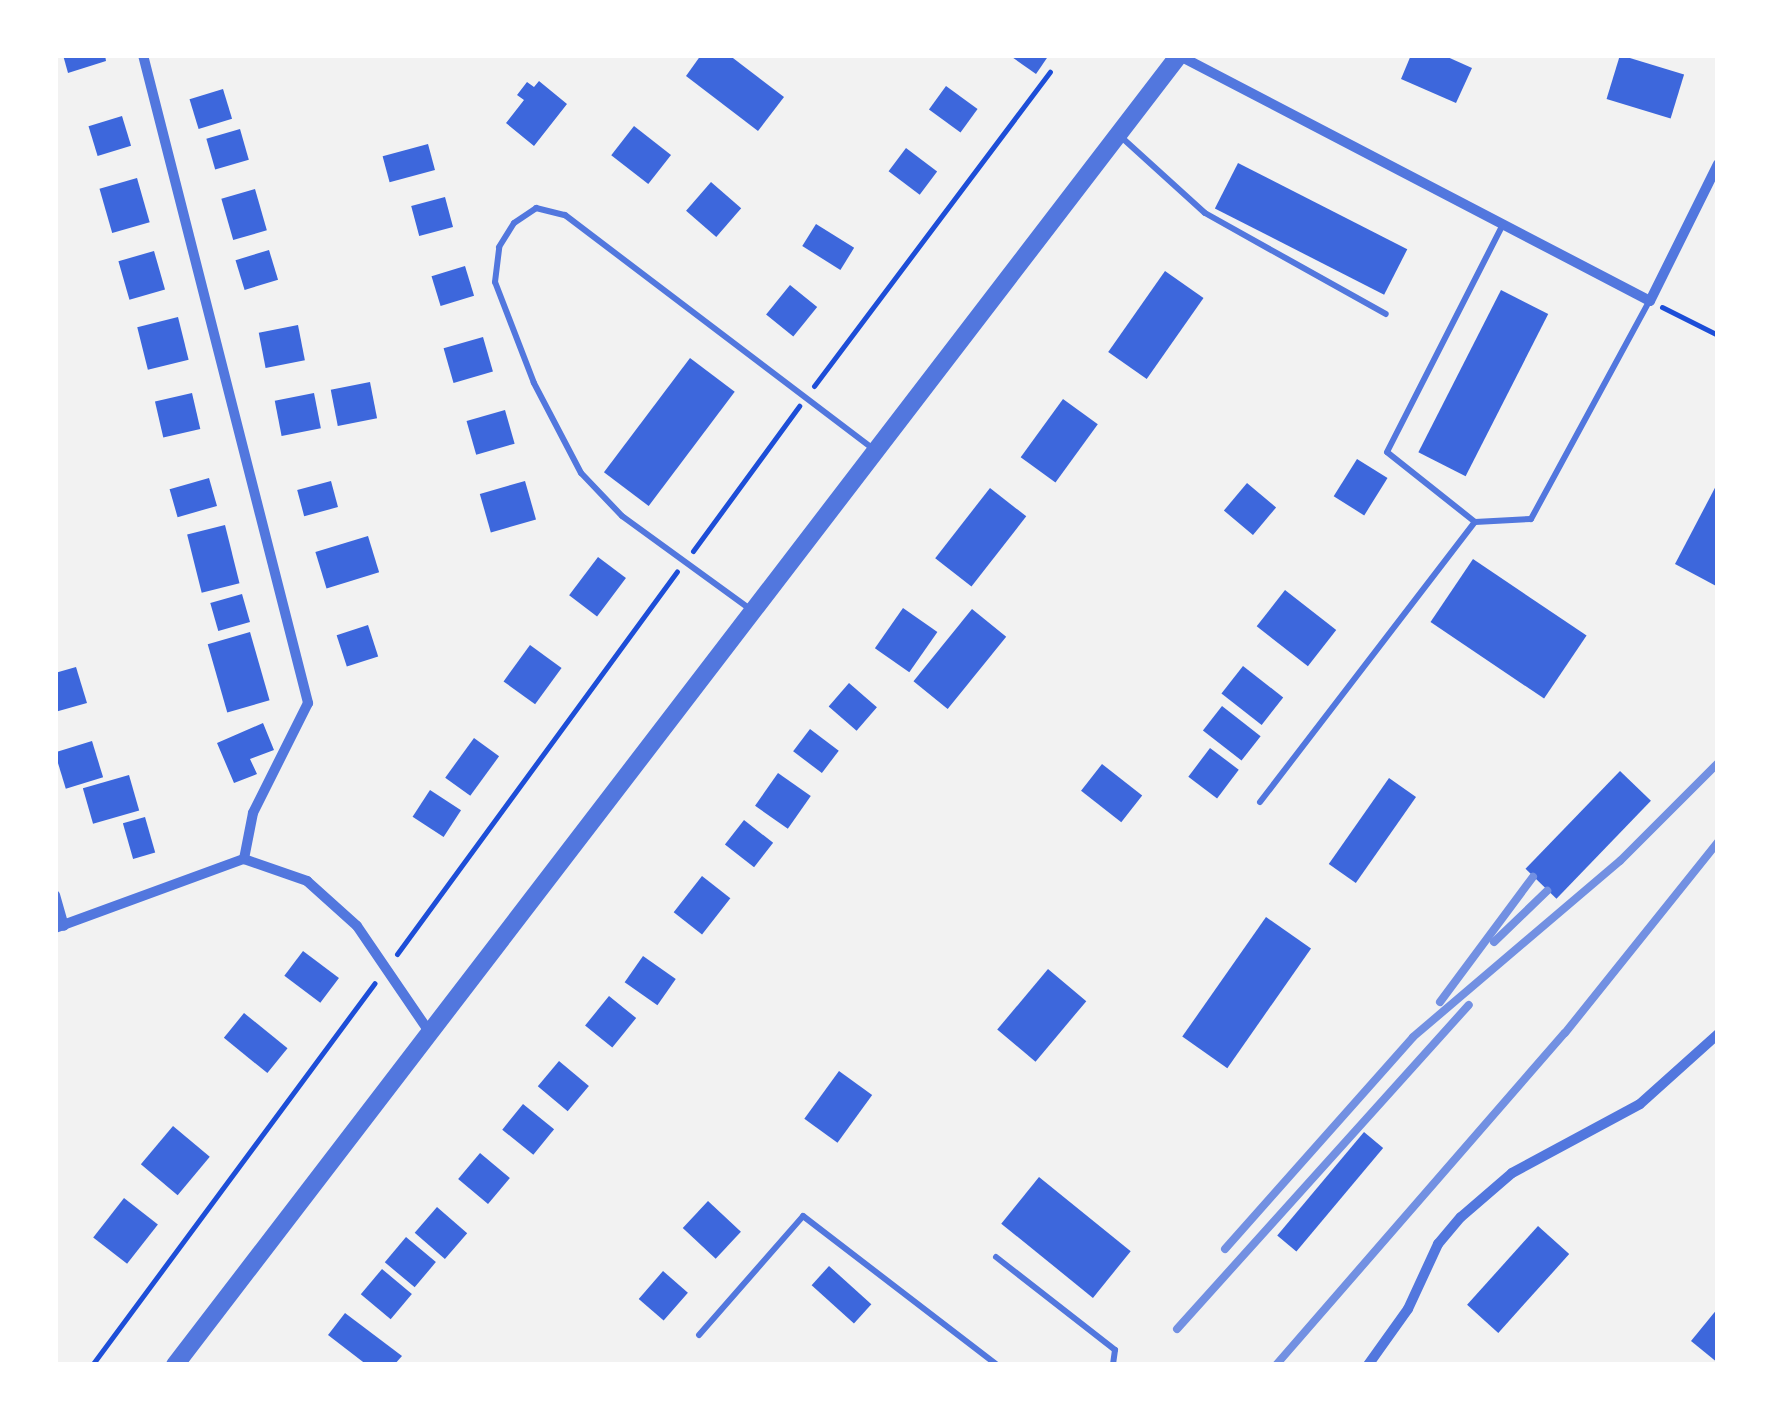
<!DOCTYPE html>
<html>
<head>
<meta charset="utf-8">
<style>
	body { margin:0 }
	#map { position:relative; width:1773px; height:1420px; overflow:hidden; background:#f2f2f2; font-family:"Roboto Condensed",sans-serif }
	div>[style] { position:absolute }
	[style*='--x'] { left:calc(var(--x)*1px); top:calc(var(--y)*1px); width:calc(var(--w)*1px); rotate:calc(var(--a)*1deg) }
	.building>* { inset:0; background:#3d67dc; transform-origin:0 0 }
	.path>* { height:5px; margin:-2.5px; padding:0 2.5px; transform-origin:2.5px; border-radius:2.5px; background:#1d4ed8 }
	.service>* { height:6px; margin:-3px; padding:0 3px; transform-origin:3px; border-radius:3px; background:#5277de }
	.minor>* { height:10px; margin:-5px; padding:0 5px; transform-origin:5px; border-radius:5px; background:#5277de }
	.tertiary>* { height:18px; margin:-9px; padding:0 9px; transform-origin:9px; border-radius:9px; background:#5277de }
	.rail>* { height:8px; margin:-4px; padding:0 4px; transform-origin:4px; border-radius:4px; background:#7290e2 }
	span { translate:-50% -50%; white-space:nowrap; text-align:center; line-height:1.15; -webkit-text-stroke:8px #fff; paint-order:stroke }
	.frame { position:absolute; inset:0; border:58px solid #fff; pointer-events:none }
</style>
</head>
<body>
<div id="map">
	<div class="building">
		<div style="clip-path:polygon(63px 55px,105px 55px,106px 61px,68px 73px)"></div>
		<div style="clip-path:polygon(701px 55px,729px 55px,784px 97px,758px 131px,686px 76px)"></div>
		<div style="clip-path:polygon(1009px 55px,1049px 55px,1036px 74px)"></div>
		<div style="clip-path:polygon(1411px 55px,1443px 55px,1472px 68px,1456px 103px,1401px 79px)"></div>
		<div style="left:1620px;top:55px;width:67px;height:46px;rotate:17deg"></div>
		<div style="clip-path:polygon(539px 81px,567px 104px,534px 146px,506px 123px,524px 100px,517px 95px,527px 82px,534px 87px)"></div>
		<div style="left:946px;top:86px;width:39px;height:29px;rotate:36deg"></div>
		<div style="left:223px;top:89px;width:31px;height:35px;rotate:73deg"></div>
		<div style="left:122px;top:116px;width:31px;height:35px;rotate:73deg"></div>
		<div style="left:634px;top:126px;width:47px;height:37px;rotate:38deg"></div>
		<div style="left:240px;top:129px;width:32px;height:35px;rotate:74deg"></div>
		<div style="left:428px;top:144px;width:27px;height:47px;rotate:75deg"></div>
		<div style="left:906px;top:148px;width:39px;height:29px;rotate:37deg"></div>
		<div style="left:1238px;top:163px;width:190px;height:51px;rotate:27deg"></div>
		<div style="left:137px;top:178px;width:46px;height:39px;rotate:74deg"></div>
		<div style="left:711px;top:182px;width:40px;height:38px;rotate:41deg"></div>
		<div style="left:255px;top:189px;width:43px;height:35px;rotate:74deg"></div>
		<div style="left:445px;top:197px;width:31px;height:35px;rotate:75deg"></div>
		<div style="left:816px;top:224px;width:45px;height:26px;rotate:32deg"></div>
		<div style="left:269px;top:250px;width:31px;height:35px;rotate:73deg"></div>
		<div style="left:154px;top:251px;width:40px;height:37px;rotate:74deg"></div>
		<div style="left:465px;top:266px;width:31px;height:35px;rotate:73deg"></div>
		<div style="left:1165px;top:271px;width:47px;height:99px;rotate:35deg"></div>
		<div style="left:790px;top:285px;width:35px;height:38px;rotate:39deg"></div>
		<div style="left:1501px;top:290px;width:53px;height:182px;rotate:27deg"></div>
		<div style="left:178px;top:317px;width:44px;height:42px;rotate:76deg"></div>
		<div style="left:298px;top:325px;width:36px;height:40px;rotate:79deg"></div>
		<div style="left:483px;top:337px;width:36px;height:41px;rotate:74deg"></div>
		<div style="left:690px;top:358px;width:56px;height:143px;rotate:37deg"></div>
		<div style="left:370px;top:382px;width:37px;height:40px;rotate:79deg"></div>
		<div style="left:192px;top:393px;width:37px;height:38px;rotate:77deg"></div>
		<div style="left:314px;top:393px;width:36px;height:40px;rotate:79deg"></div>
		<div style="left:1063px;top:399px;width:43px;height:72px;rotate:36deg"></div>
		<div style="left:505px;top:410px;width:35px;height:40px;rotate:74deg"></div>
		<div style="left:1357px;top:459px;width:36px;height:44px;rotate:32deg"></div>
		<div style="left:209px;top:478px;width:29px;height:41px;rotate:74deg"></div>
		<div style="left:331px;top:481px;width:27px;height:35px;rotate:75deg"></div>
		<div style="left:525px;top:481px;width:40px;height:47px;rotate:74deg"></div>
		<div style="clip-path:polygon(1718px 482px,1718px 587px,1675px 564px)"></div>
		<div style="left:1247px;top:483px;width:38px;height:36px;rotate:40deg"></div>
		<div style="left:990px;top:488px;width:46px;height:89px;rotate:38deg"></div>
		<div style="left:225px;top:525px;width:60px;height:39px;rotate:76deg"></div>
		<div style="left:368px;top:536px;width:38px;height:55px;rotate:73deg"></div>
		<div style="left:598px;top:557px;width:35px;height:48px;rotate:37deg"></div>
		<div style="left:1473px;top:559px;width:137px;height:76px;rotate:34deg"></div>
		<div style="left:1285px;top:590px;width:65px;height:46px;rotate:38deg"></div>
		<div style="left:242px;top:594px;width:29px;height:33px;rotate:74deg"></div>
		<div style="left:903px;top:608px;width:42px;height:49px;rotate:35deg"></div>
		<div style="left:972px;top:609px;width:44px;height:93px;rotate:39deg"></div>
		<div style="left:368px;top:625px;width:33px;height:33px;rotate:72deg"></div>
		<div style="left:250px;top:632px;width:71px;height:44px;rotate:74deg"></div>
		<div style="left:530px;top:645px;width:39px;height:45px;rotate:36deg"></div>
		<div style="left:1243px;top:666px;width:51px;height:35px;rotate:38deg"></div>
		<div style="clip-path:polygon(76px 667px,87px 703px,55px 712px,55px 673px)"></div>
		<div style="left:849px;top:683px;width:37px;height:31px;rotate:41deg"></div>
		<div style="left:1222px;top:706px;width:49px;height:31px;rotate:38deg"></div>
		<div style="clip-path:polygon(263px 723px,274px 750px,250px 759px,257px 774px,234px 783px,217px 743px)"></div>
		<div style="left:810px;top:729px;width:36px;height:28px;rotate:37deg"></div>
		<div style="left:474px;top:738px;width:31px;height:49px;rotate:36deg"></div>
		<div style="left:92px;top:741px;width:38px;height:39px;rotate:73deg"></div>
		<div style="left:1210px;top:748px;width:36px;height:36px;rotate:37deg"></div>
		<div style="left:1102px;top:764px;width:51px;height:34px;rotate:38deg"></div>
		<div style="left:1620px;top:771px;width:43px;height:136px;rotate:44deg"></div>
		<div style="left:778px;top:773px;width:40px;height:40px;rotate:35deg"></div>
		<div style="left:129px;top:775px;width:37px;height:48px;rotate:74deg"></div>
		<div style="left:1389px;top:778px;width:33px;height:105px;rotate:35deg"></div>
		<div style="left:430px;top:790px;width:37px;height:32px;rotate:33deg"></div>
		<div style="left:145px;top:817px;width:37px;height:23px;rotate:74deg"></div>
		<div style="left:744px;top:820px;width:37px;height:31px;rotate:38deg"></div>
		<div style="left:702px;top:876px;width:36px;height:46px;rotate:38deg"></div>
		<div style="left:1266px;top:917px;width:55px;height:146px;rotate:35deg"></div>
		<div style="left:303px;top:951px;width:45px;height:31px;rotate:37deg"></div>
		<div style="left:643px;top:956px;width:40px;height:32px;rotate:35deg"></div>
		<div style="left:1048px;top:969px;width:50px;height:79px;rotate:40deg"></div>
		<div style="left:609px;top:996px;width:35px;height:38px;rotate:39deg"></div>
		<div style="left:244px;top:1013px;width:56px;height:32px;rotate:39deg"></div>
		<div style="left:559px;top:1061px;width:39px;height:33px;rotate:40deg"></div>
		<div style="left:839px;top:1071px;width:41px;height:59px;rotate:36deg"></div>
		<div style="left:523px;top:1104px;width:40px;height:33px;rotate:39deg"></div>
		<div style="left:173px;top:1126px;width:48px;height:50px;rotate:40deg"></div>
		<div style="left:1364px;top:1132px;width:25px;height:135px;rotate:40deg"></div>
		<div style="left:480px;top:1153px;width:39px;height:34px;rotate:40deg"></div>
		<div style="left:1039px;top:1177px;width:118px;height:60px;rotate:39deg"></div>
		<div style="left:124px;top:1198px;width:43px;height:50px;rotate:38deg"></div>
		<div style="left:708px;top:1201px;width:45px;height:37px;rotate:43deg"></div>
		<div style="left:437px;top:1207px;width:40px;height:34px;rotate:41deg"></div>
		<div style="left:1538px;top:1226px;width:42px;height:106px;rotate:42deg"></div>
		<div style="left:406px;top:1237px;width:39px;height:33px;rotate:40deg"></div>
		<div style="left:829px;top:1266px;width:57px;height:26px;rotate:42deg"></div>
		<div style="left:382px;top:1269px;width:39px;height:33px;rotate:40deg"></div>
		<div style="left:663px;top:1271px;width:33px;height:37px;rotate:41deg"></div>
		<div style="clip-path:polygon(1718px 1308px,1718px 1363px,1691px 1341px)"></div>
		<div style="clip-path:polygon(345px 1313px,402px 1356px,394px 1365px,367px 1365px,328px 1335px)"></div>
	</div>
	<div class="path">
		<div style="--x:1662;--y:307;--w:63;--a:26.6"></div>
		<div style="--x:814;--y:386;--w:393;--a:-53.1"></div>
		<div style="--x:693;--y:551;--w:180;--a:-53.8"></div>
		<div style="--x:397;--y:954;--w:474;--a:-53.8"></div>
		<div style="--x:92;--y:1365;--w:475;--a:-53.5"></div>
	</div>
	<div class="service">
		<div style="--x:1119;--y:135;--w:116;--a:42.2"></div>
		<div style="--x:1205;--y:213;--w:207;--a:29.2"></div>
		<div style="--x:1475;--y:522;--w:112;--a:-141.5"></div>
		<div style="--x:1387;--y:452;--w:254;--a:-63"></div>
		<div style="--x:750;--y:609;--w:158;--a:-144"></div>
		<div style="--x:622;--y:516;--w:59;--a:-133.6"></div>
		<div style="--x:581;--y:473;--w:102;--a:-117.6"></div>
		<div style="--x:534;--y:383;--w:108;--a:-111.1"></div>
		<div style="--x:495;--y:282;--w:35;--a:-83"></div>
		<div style="--x:499;--y:247;--w:28;--a:-58"></div>
		<div style="--x:514;--y:223;--w:27;--a:-34"></div>
		<div style="--x:536;--y:208;--w:30;--a:14"></div>
		<div style="--x:565;--y:215;--w:389;--a:37.2"></div>
		<div style="--x:1260;--y:802;--w:353;--a:-52.5"></div>
		<div style="--x:1475;--y:522;--w:56;--a:-3.1"></div>
		<div style="--x:1531;--y:519;--w:247;--a:-61.5"></div>
		<div style="--x:996;--y:1257;--w:151;--a:38"></div>
		<div style="--x:1115;--y:1350;--w:15;--a:98"></div>
		<div style="--x:699;--y:1335;--w:158;--a:-48.8"></div>
		<div style="--x:803;--y:1216;--w:245;--a:37.5"></div>
	</div>
	<div class="minor">
		<div style="--x:143;--y:55;--w:669;--a:75.71"></div>
		<div style="--x:308;--y:703;--w:123;--a:116.6"></div>
		<div style="--x:253;--y:813;--w:47;--a:101.1"></div>
		<div style="--x:1180;--y:56;--w:530;--a:27.53"></div>
		<div style="--x:1650;--y:301;--w:153;--a:-63.6"></div>
		<div style="--x:244;--y:859;--w:67;--a:19.2"></div>
		<div style="--x:307;--y:881;--w:67;--a:42"></div>
		<div style="--x:357;--y:926;--w:130;--a:55.7"></div>
		<div style="--x:55;--y:895;--w:32;--a:74"></div>
		<div style="--x:55;--y:928;--w:201;--a:-20.1"></div>
		<div style="--x:1368;--y:1365;--w:69;--a:-54.5"></div>
		<div style="--x:1408;--y:1309;--w:72;--a:-65.2"></div>
		<div style="--x:1438;--y:1244;--w:35;--a:-50"></div>
		<div style="--x:1461;--y:1217;--w:67;--a:-40.8"></div>
		<div style="--x:1512;--y:1173;--w:145;--a:-28.3"></div>
		<div style="--x:1640;--y:1104;--w:105;--a:-41.9"></div>
	</div>
	<div class="tertiary">
		<div style="--x:175;--y:1365;--w:1650;--a:-52.53"></div>
	</div>
	<div class="rail">
		<div style="--x:1494;--y:942;--w:74;--a:-43.9"></div>
		<div style="--x:1440;--y:1002;--w:156;--a:-53.4"></div>
		<div style="--x:1225;--y:1249;--w:283;--a:-48.4"></div>
		<div style="--x:1413;--y:1037;--w:272;--a:-40.4"></div>
		<div style="--x:1620;--y:861;--w:139;--a:-45"></div>
		<div style="--x:1177;--y:1329;--w:436;--a:-48"></div>
		<div style="--x:1276;--y:1365;--w:440;--a:-49"></div>
		<div style="--x:1565;--y:1033;--w:245;--a:-51.3"></div>
	</div>
	<div class="frame"></div>
</div>
</body>
</html>
